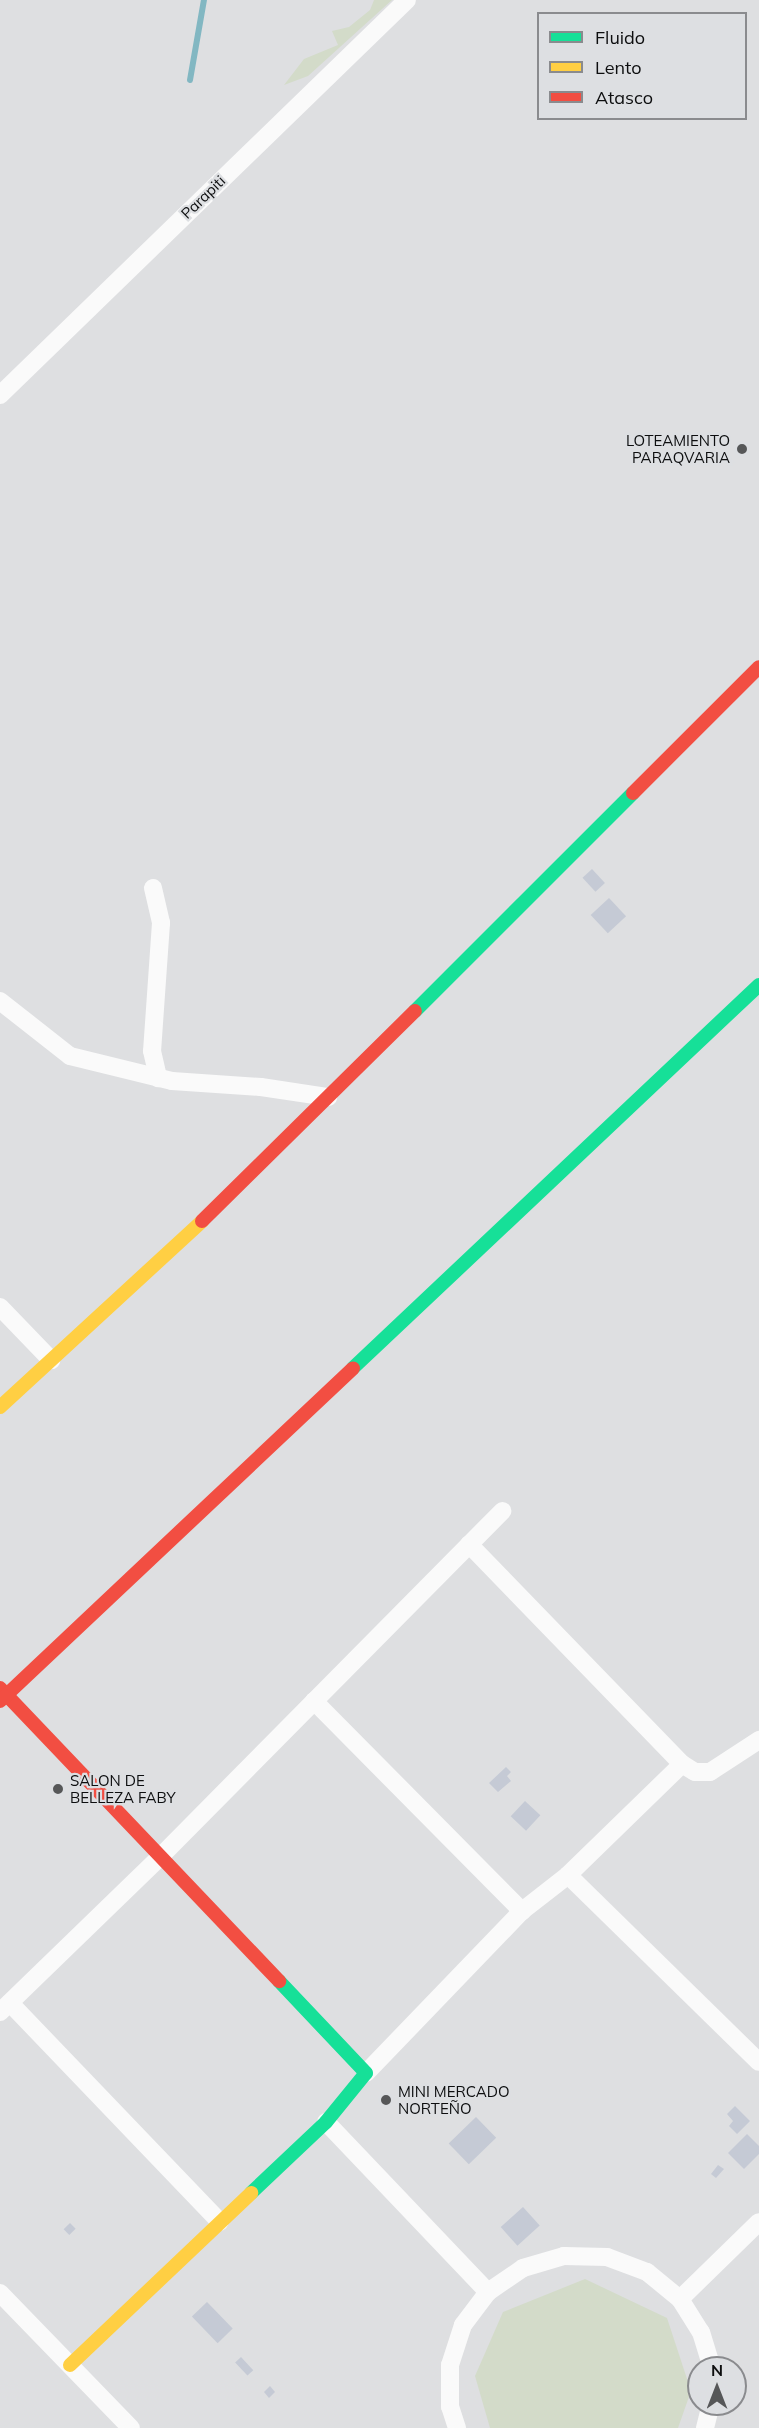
<!DOCTYPE html>
<html>
<head>
<meta charset="utf-8">
<style>
	body { margin:0 }
	#map { position:relative; width:759px; height:2428px; overflow:hidden; background:#dedfe1; font-family:Mulish,sans-serif }
	div>[style] { position:absolute }
	[style*='--x'] { left:calc(var(--x)*1px); top:calc(var(--y)*1px); width:calc(var(--w)*1px); rotate:calc(var(--a)*1deg) }
	.green>* { inset:0; background:#d3dbc9 }
	.stream>* { height:6px; margin:-3px; padding:0 3px; transform-origin:3px; border-radius:3px; background:#82b7c2 }
	.building>* { inset:0; background:#c5cad5; transform-origin:0 0 }
	.street>* { height:18px; margin:-9px; padding:0 9px; transform-origin:9px; border-radius:9px; background:#fafafa }
	.fast>* { height:14px; margin:-7px; padding:0 7px; transform-origin:7px; border-radius:7px; background:#16e098 }
	.slow>* { height:14px; margin:-7px; padding:0 7px; transform-origin:7px; border-radius:7px; background:#ffcf43 }
	.jam>* { height:14px; margin:-7px; padding:0 7px; transform-origin:7px; border-radius:7px; background:#f24e42 }
	.dots>* { width:16px; height:16px; translate:-50% -50%; box-sizing:border-box; border:3px solid #dddfe2; border-radius:50% }
	span { translate:-50% -50%; white-space:nowrap; text-align:center; line-height:1.15; -webkit-text-stroke:4.5px #dddfe2; paint-order:stroke }
	.street-label { font-size:15px; color:#0d0e0f }
	.poi-label { font-size:15px; color:#0d0e0f }
	.right { translate:-100% -50%; text-align:right }
	.left { translate:0 -50%; text-align:left }
	.legend { position:absolute; left:537px; top:12px; width:210px; height:108px; box-sizing:border-box; background:#dddfe2; border:2px solid #8a8b8e; margin:0; padding:8px 10px; list-style:none; font-size:18px; color:#0d0e0f }
	.legend li { display:flex; align-items:center; gap:12px; height:30px }
	.legend b { width:30px; border:2px solid #8a8b8e }
	.north { position:absolute; left:687px; top:2356px; width:60px; height:60px; box-sizing:border-box; background:#dddfe2; border:2px solid #8a8b8e; border-radius:50%; rotate:0deg; font-size:16px; font-weight:700; line-height:24px; text-align:center; color:#0d0e0f }
	.north::after { content:''; display:block; margin:auto; width:21px; height:27px; background:#565758; clip-path:polygon(50% 0,100% 100%,50% 72%,0 100%) }
</style>
</head>
<body>
<div id="map">
	<div class="green">
		<div style="clip-path:polygon(374px 0,392px 0,308px 76px,284px 85px,304px 59px,338px 45px,332px 31px,349px 27px,370px 10px)"></div>
		<div style="clip-path:polygon(585px 2279px,667px 2318px,691px 2391px,678px 2428px,490px 2428px,475px 2376px,503px 2312px)"></div>
	</div>
	<div class="stream">
		<div style="--x:190;--y:80;--w:81;--a:-80.1"></div>
	</div>
	<div class="building">
		<div style="left:592px;top:869px;width:19px;height:13px;rotate:47deg"></div>
		<div style="left:609px;top:898px;width:25px;height:25px;rotate:47deg"></div>
		<div style="clip-path:polygon(506px 1767px,511px 1772px,507px 1776px,511px 1781px,498px 1792px,489px 1783px)"></div>
		<div style="left:525px;top:1801px;width:21px;height:21px;rotate:43deg"></div>
		<div style="clip-path:polygon(735px 2106px,750px 2121px,737px 2134px,729px 2126px,733px 2121px,727px 2114px)"></div>
		<div style="left:476px;top:2117px;width:29px;height:38px;rotate:46deg"></div>
		<div style="clip-path:polygon(747px 2134px,759px 2146px,759px 2154px,744px 2169px,728px 2153px)"></div>
		<div style="clip-path:polygon(718px 2165px,724px 2169px,716px 2178px,711px 2174px)"></div>
		<div style="left:523px;top:2207px;width:25px;height:30px;rotate:48deg"></div>
		<div style="left:70px;top:2223px;width:8px;height:9px;rotate:45deg"></div>
		<div style="left:207px;top:2302px;width:37px;height:21px;rotate:46deg"></div>
		<div style="left:241px;top:2357px;width:18px;height:8px;rotate:47deg"></div>
		<div style="clip-path:polygon(270px 2386px,275px 2392px,269px 2398px,264px 2392px)"></div>
	</div>
	<div class="street">
		<div style="--x:0;--y:395;--w:567;--a:-44.14"></div>
		<div style="--x:153;--y:888;--w:36;--a:77"></div>
		<div style="--x:161;--y:923;--w:128;--a:94"></div>
		<div style="--x:152;--y:1051;--w:28;--a:77"></div>
		<div style="--x:0;--y:1001;--w:89;--a:38.2"></div>
		<div style="--x:70;--y:1056;--w:105;--a:13.8"></div>
		<div style="--x:172;--y:1081;--w:89;--a:3.9"></div>
		<div style="--x:261;--y:1087;--w:68;--a:8.5"></div>
		<div style="--x:0;--y:1307;--w:74;--a:46.1"></div>
		<div style="--x:314;--y:1701;--w:296;--a:45.3"></div>
		<div style="--x:682;--y:1764;--w:15;--a:32"></div>
		<div style="--x:695;--y:1772;--w:15;--a:0"></div>
		<div style="--x:710;--y:1772;--w:59;--a:-33.1"></div>
		<div style="--x:568;--y:1875;--w:267;--a:44.4"></div>
		<div style="--x:10;--y:2003;--w:303;--a:46.2"></div>
		<div style="--x:0;--y:2012;--w:226;--a:-44.1"></div>
		<div style="--x:162;--y:1855;--w:484;--a:-45.3"></div>
		<div style="--x:366;--y:2073;--w:225;--a:-46.1"></div>
		<div style="--x:522;--y:1911;--w:58;--a:-38"></div>
		<div style="--x:568;--y:1875;--w:159;--a:-44.2"></div>
		<div style="--x:682;--y:1764;--w:306;--a:-134.1"></div>
		<div style="--x:326;--y:2122;--w:235;--a:46.4"></div>
		<div style="--x:0;--y:2293;--w:188;--a:45.9"></div>
		<div style="--x:680;--y:2299;--w:110;--a:-44.3"></div>
		<div style="--x:457;--y:2428;--w:22;--a:-108"></div>
		<div style="--x:450;--y:2407;--w:42;--a:-90"></div>
		<div style="--x:450;--y:2365;--w:42;--a:-72"></div>
		<div style="--x:463;--y:2325;--w:41;--a:-52.9"></div>
		<div style="--x:488;--y:2292;--w:42;--a:-34.4"></div>
		<div style="--x:523;--y:2268;--w:43;--a:-16.3"></div>
		<div style="--x:564;--y:2256;--w:43;--a:1.3"></div>
		<div style="--x:607;--y:2257;--w:43;--a:20.6"></div>
		<div style="--x:647;--y:2272;--w:43;--a:39.3"></div>
		<div style="--x:680;--y:2299;--w:39;--a:58"></div>
		<div style="--x:701;--y:2332;--w:38;--a:73"></div>
		<div style="--x:705;--y:2428;--w:25;--a:-76"></div>
	</div>
	<div class="fast">
		<div style="--x:415;--y:1011;--w:308;--a:-45"></div>
		<div style="--x:353;--y:1368;--w:558;--a:-43.33"></div>
		<div style="--x:251;--y:2193;--w:103;--a:-43.4"></div>
		<div style="--x:326;--y:2122;--w:63;--a:-50.8"></div>
		<div style="--x:366;--y:2073;--w:127;--a:-133.4"></div>
	</div>
	<div class="slow">
		<div style="--x:0;--y:1407;--w:275;--a:-42.6"></div>
		<div style="--x:70;--y:2365;--w:250;--a:-43.5"></div>
	</div>
	<div class="jam">
		<div style="--x:633;--y:793;--w:178;--a:-45"></div>
		<div style="--x:202;--y:1221;--w:299;--a:-44.6"></div>
		<div style="--x:0;--y:1688;--w:405;--a:46.4"></div>
		<div style="--x:0;--y:1701;--w:485;--a:-43.3"></div>
	</div>
	<div class="dots">
		<div style="left:742px;top:449px;background:#565758"></div>
		<div style="left:58px;top:1789px;background:#565758"></div>
		<div style="left:386px;top:2100px;background:#565758"></div>
	</div>
	<div class="street-label">
		<span style="left:203px;top:197px;rotate:-44deg">Parapiti</span>
	</div>
	<div class="poi-label">
		<span class="right" style="left:730px;top:449px">LOTEAMIENTO<br>PARAQVARIA</span>
		<span class="left" style="left:70px;top:1789px">SALON DE<br>BELLEZA FABY</span>
		<span class="left" style="left:398px;top:2100px">MINI MERCADO<br>NORTEÑO</span>
	</div>
	<ul class="legend">
	<li><b style="height:8px;background:#16e098"></b>Fluido</li>
	<li><b style="height:8px;background:#ffcf43"></b>Lento</li>
	<li><b style="height:8px;background:#f24e42"></b>Atasco</li>
	</ul>
	<div class="north">N</div>
</div>
</body>
</html>
